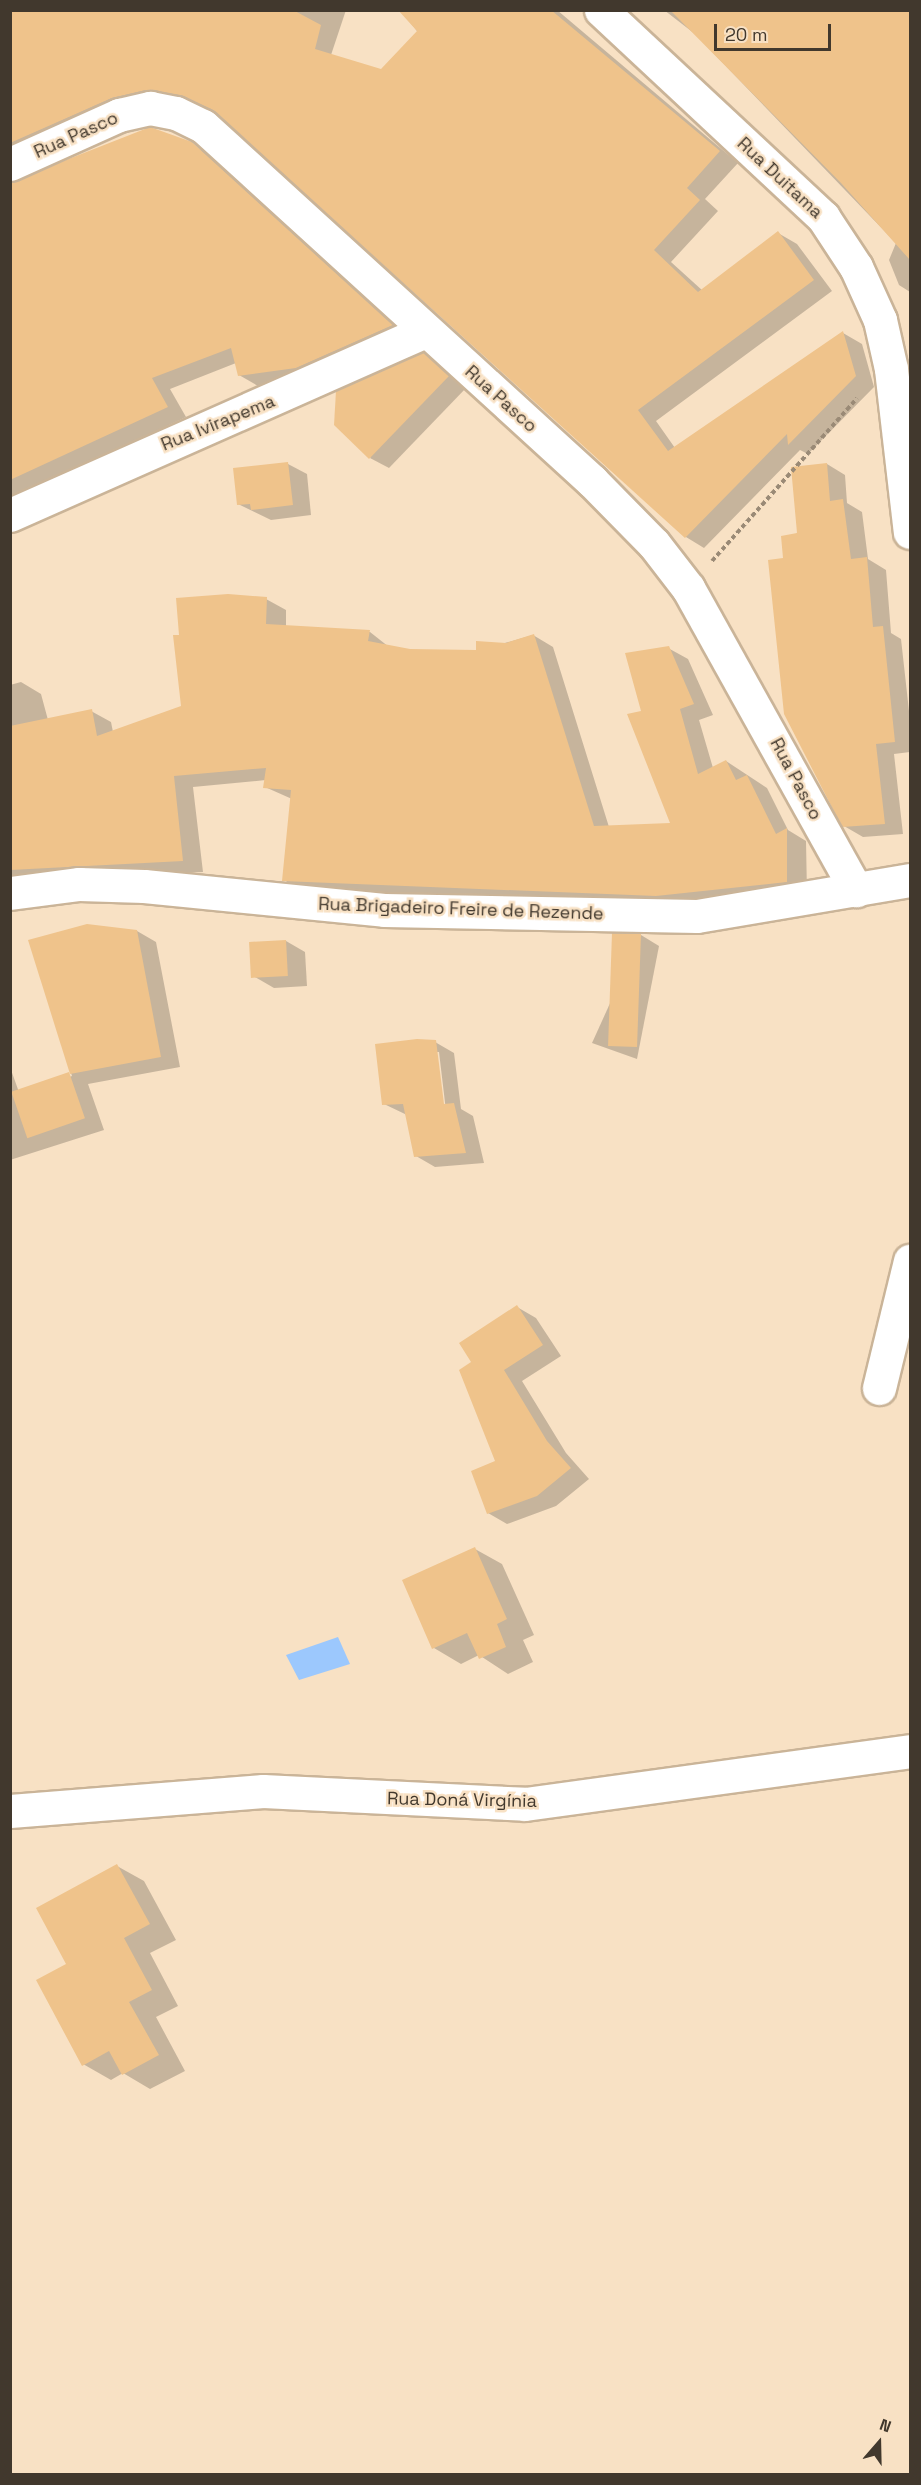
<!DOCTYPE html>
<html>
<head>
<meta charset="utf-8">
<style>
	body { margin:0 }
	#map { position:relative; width:921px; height:2485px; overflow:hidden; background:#f8e1c4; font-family:"Space Grotesk",sans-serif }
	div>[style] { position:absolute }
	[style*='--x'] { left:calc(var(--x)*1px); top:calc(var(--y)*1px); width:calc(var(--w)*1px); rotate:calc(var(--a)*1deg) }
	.water>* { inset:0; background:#9cc8fd }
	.shadow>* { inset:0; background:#0003 }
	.building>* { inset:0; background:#efc38b; transform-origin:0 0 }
	.path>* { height:4px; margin-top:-2px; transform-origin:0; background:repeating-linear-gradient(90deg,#9a8a76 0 4.5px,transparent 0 7.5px) }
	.roads { filter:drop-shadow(2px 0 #cab498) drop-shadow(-2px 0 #cab498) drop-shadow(0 2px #cab498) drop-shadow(0 -2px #cab498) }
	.minor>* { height:33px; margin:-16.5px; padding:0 16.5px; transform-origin:16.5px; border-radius:16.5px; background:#fff }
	span { translate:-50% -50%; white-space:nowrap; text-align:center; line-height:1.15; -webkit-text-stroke:5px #f8e1c4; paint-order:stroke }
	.street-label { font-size:18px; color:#41382d }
	.frame { position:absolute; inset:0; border:12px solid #41382d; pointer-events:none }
	.north { position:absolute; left:849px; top:2413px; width:60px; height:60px; -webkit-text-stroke:4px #f8e1c4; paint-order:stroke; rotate:20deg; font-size:16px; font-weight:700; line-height:24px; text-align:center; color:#41382d }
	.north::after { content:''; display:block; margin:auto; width:21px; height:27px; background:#41382d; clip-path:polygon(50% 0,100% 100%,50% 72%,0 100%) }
	.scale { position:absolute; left:714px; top:24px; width:117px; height:27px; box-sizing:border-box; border:3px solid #41382d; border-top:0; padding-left:8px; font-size:18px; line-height:21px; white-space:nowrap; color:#41382d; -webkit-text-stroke:4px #f8e1c4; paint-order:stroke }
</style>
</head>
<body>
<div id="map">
	<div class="water">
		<div style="clip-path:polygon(338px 1637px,350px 1664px,299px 1680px,286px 1655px)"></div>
	</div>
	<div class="shadow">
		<div style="clip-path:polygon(10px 10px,346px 10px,331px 55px,472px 99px,400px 10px,557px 10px,738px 163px,705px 199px,718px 211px,671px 262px,703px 291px,778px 233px,797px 244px,832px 291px,656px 421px,675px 448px,843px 333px,862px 344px,874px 387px,808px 454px,800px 450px,704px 548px,686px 537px,220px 114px,165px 100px,10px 171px)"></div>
		<div style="clip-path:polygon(664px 10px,910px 10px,910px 292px,899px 285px,889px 260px,896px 243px,695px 34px)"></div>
		<div style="clip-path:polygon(150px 129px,211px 154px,410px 336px,315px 378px,258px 386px,239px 375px,236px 363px,170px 389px,186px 417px,10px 500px,10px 178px,17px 183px)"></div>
		<div style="clip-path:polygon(423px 354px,467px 387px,389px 468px,370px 458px)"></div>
		<div style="clip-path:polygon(288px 464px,307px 474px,311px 515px,271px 520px,238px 504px)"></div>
		<div style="clip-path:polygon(827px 464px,845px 475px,847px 503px,862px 512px,868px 559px,886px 570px,891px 633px,901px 639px,910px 720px,910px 752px,894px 754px,903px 834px,863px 837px,844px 826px,785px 560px)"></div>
		<div style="clip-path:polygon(266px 599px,286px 610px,286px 627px,370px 632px,389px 647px,410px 651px,477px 651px,533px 635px,553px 647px,609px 827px,672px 824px,642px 712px,668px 648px,688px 659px,713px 715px,699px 720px,713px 768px,726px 761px,767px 788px,788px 830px,806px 841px,807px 893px,737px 904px,303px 892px,284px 880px,292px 799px,265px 787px,266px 780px,193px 787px,203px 872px,10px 880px,10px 685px,21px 682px,41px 694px,48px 720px,91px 711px,111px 722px,113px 732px,183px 707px,181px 636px)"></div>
		<div style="clip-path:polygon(137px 931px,156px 942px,180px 1067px,88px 1084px,104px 1130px,10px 1160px,10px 1067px,20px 1095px,72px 1076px,30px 942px)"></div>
		<div style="clip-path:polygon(641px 935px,659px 946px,637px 1059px,592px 1043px)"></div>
		<div style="clip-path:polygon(286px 941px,305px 952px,307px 986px,274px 988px,255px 977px)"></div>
		<div style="clip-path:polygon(evenodd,435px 1042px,454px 1053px,461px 1109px,473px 1116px,484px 1163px,435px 1167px,416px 1156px,407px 1115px,384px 1104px,435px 1042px,436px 1052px,439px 1052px,446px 1111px,443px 1112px,436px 1052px)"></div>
		<div style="clip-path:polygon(517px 1307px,536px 1318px,561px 1356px,522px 1381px,566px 1453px,589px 1479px,556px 1506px,507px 1524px,488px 1513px,497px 1462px,473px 1362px)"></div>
		<div style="clip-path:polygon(475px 1549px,502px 1564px,534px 1635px,523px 1640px,533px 1662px,508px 1674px,479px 1655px,461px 1664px,434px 1648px,404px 1581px)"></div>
		<div style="clip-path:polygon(117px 1866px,144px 1881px,176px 1940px,150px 1953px,178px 2006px,156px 2017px,185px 2071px,150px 2089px,123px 2073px,111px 2080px,83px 2064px,68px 1964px)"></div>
	</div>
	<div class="building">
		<div style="clip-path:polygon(10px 10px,293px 10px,321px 25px,315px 49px,381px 69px,417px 31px,398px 10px,551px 10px,720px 151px,687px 188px,700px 200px,654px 250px,698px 292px,778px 231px,814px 280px,638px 410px,668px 451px,843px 331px,856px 376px,788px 445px,787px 434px,685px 538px,211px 109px,180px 95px,146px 90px,112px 98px,10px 143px)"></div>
		<div style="clip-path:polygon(670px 10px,910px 10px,910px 260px,841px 183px)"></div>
		<div style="clip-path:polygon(150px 127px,192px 142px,393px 325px,296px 368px,238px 376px,231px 348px,152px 378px,168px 407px,10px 480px,10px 182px)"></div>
		<div style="clip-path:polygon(423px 352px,449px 376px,369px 459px,334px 425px,336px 391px)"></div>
		<div style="clip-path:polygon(288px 462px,293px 505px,251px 510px,250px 504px,237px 505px,233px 468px)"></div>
		<div style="clip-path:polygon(827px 463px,830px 501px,843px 499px,851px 559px,867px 557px,873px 627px,883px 626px,895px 742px,876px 744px,885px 824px,842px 827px,784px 714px,768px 560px,783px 558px,781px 536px,797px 533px,791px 467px)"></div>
		<div style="clip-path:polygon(228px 594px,267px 597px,266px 624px,370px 630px,368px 641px,410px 649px,476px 650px,476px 641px,506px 643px,534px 634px,594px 826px,670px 823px,627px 714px,641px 711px,625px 653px,669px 646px,694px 704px,680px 709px,698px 774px,726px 760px,736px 780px,747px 775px,776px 834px,787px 828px,787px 882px,656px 896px,282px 881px,291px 790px,263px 788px,266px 768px,174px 776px,183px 861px,10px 870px,10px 726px,92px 709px,97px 736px,181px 706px,173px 635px,179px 635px,176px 598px)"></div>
		<div style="clip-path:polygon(87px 924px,137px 930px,161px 1057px,70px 1074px,28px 940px)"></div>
		<div style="left:612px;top:933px;width:29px;height:113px;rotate:2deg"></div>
		<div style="left:286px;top:940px;width:36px;height:37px;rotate:87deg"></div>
		<div style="clip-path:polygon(417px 1039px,436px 1040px,444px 1104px,454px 1103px,466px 1153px,414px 1157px,403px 1104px,382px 1105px,375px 1044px)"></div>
		<div style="left:69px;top:1072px;width:49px;height:61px;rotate:71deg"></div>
		<div style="clip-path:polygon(517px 1305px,543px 1345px,504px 1370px,547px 1441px,571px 1468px,537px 1496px,487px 1514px,471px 1471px,495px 1461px,459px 1370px,471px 1362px,459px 1343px)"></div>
		<div style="clip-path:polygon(475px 1547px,507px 1619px,497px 1624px,506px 1647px,479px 1659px,467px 1633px,432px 1649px,402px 1580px)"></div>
		<div style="clip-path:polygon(117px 1864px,150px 1924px,124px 1938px,152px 1990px,129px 2002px,159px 2055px,122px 2075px,109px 2051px,82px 2066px,36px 1980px,66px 1964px,36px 1908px)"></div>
	</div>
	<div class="path">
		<div style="--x:712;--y:561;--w:218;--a:-48.3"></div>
	</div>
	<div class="roads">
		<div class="minor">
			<div style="--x:601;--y:10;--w:304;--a:43"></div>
			<div style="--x:823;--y:217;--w:60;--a:56.6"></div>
			<div style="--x:856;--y:267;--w:58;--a:65.6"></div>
			<div style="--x:880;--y:320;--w:50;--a:77.3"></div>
			<div style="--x:891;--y:369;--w:164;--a:83.4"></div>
			<div style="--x:10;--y:164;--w:120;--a:-24.2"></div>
			<div style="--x:119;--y:115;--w:32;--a:-13"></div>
			<div style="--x:150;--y:108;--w:26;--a:11"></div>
			<div style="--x:176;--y:113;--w:30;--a:26"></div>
			<div style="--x:203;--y:126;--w:527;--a:42.38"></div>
			<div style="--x:592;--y:481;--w:88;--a:45.5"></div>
			<div style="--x:654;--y:544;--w:56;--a:52.3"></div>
			<div style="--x:688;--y:588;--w:346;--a:60.9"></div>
			<div style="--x:10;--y:515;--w:454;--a:-23.9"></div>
			<div style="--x:10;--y:893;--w:70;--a:-7.4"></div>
			<div style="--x:79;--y:884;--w:65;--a:1.8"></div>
			<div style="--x:144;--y:886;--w:241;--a:5.7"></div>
			<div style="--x:384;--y:910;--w:313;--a:1.1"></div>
			<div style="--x:697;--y:916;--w:216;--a:-9.6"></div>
			<div style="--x:879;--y:1388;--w:131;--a:-76.3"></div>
			<div style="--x:10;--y:1811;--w:254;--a:-4.5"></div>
			<div style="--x:263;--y:1791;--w:262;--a:2.8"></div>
			<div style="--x:525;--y:1804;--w:389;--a:-7.8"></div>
		</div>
	</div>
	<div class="street-label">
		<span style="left:76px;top:135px;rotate:-24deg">Rua Pasco</span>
		<span style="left:780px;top:178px;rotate:43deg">Rua Duitama</span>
		<span style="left:501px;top:399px;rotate:42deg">Rua Pasco</span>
		<span style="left:218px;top:423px;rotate:-22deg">Rua Ivirapema</span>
		<span style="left:796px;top:779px;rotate:62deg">Rua Pasco</span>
		<span style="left:461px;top:909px;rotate:2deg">Rua Brigadeiro Freire de Rezende</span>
		<span style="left:462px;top:1800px;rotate:1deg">Rua Doná Virgínia</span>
	</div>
	<div class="frame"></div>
	<div class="north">N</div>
	<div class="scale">20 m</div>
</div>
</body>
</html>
